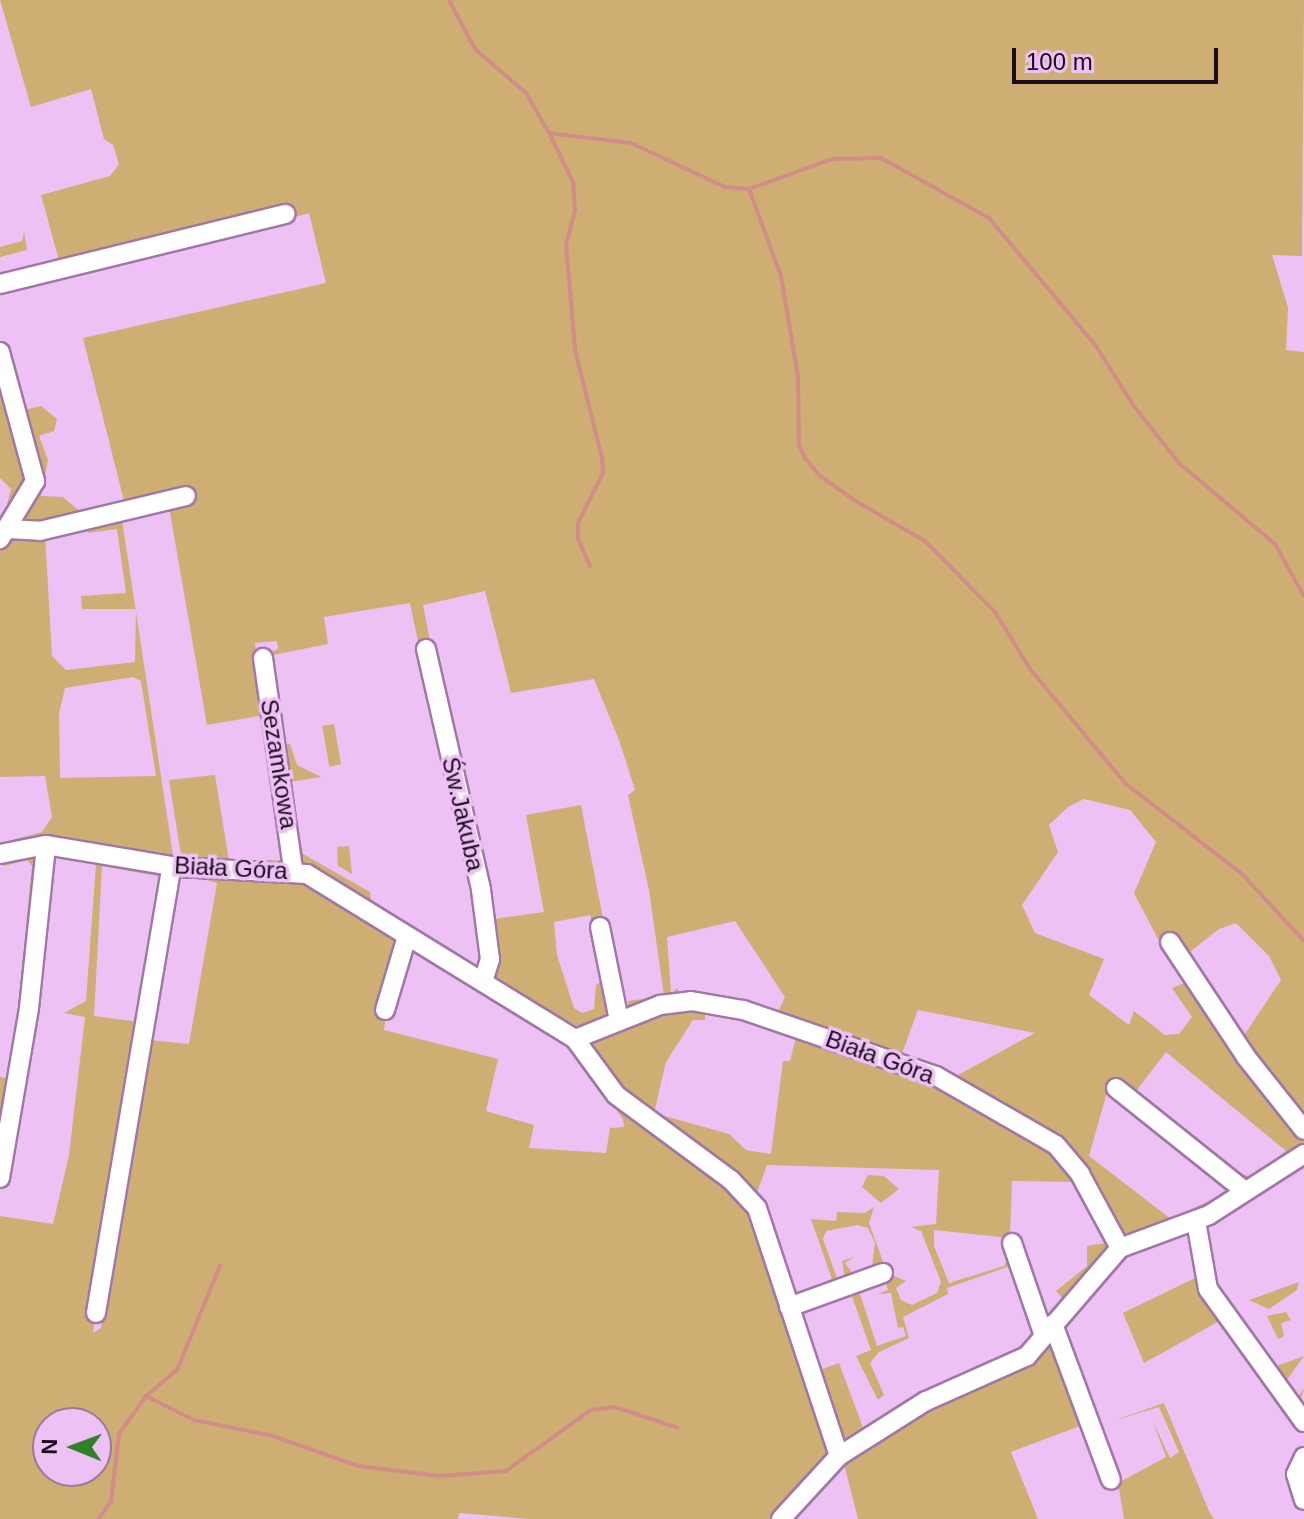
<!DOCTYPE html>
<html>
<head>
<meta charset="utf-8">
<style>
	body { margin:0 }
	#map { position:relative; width:1304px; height:1519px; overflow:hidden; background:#edc1f4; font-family:Arial,sans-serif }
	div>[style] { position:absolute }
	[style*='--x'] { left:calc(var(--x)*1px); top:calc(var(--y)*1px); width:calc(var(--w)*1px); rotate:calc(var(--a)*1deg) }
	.green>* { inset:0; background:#ceae73; transform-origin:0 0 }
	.stream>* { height:4px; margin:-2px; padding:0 2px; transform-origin:2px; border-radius:2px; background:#d28d8a }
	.roads { filter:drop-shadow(2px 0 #a077a7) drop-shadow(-2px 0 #a077a7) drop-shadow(0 2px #a077a7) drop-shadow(0 -2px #a077a7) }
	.minor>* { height:18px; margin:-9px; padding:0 9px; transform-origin:9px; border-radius:9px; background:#fff }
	span { translate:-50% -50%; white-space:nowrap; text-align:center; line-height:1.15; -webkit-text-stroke:7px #edc1f4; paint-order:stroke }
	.street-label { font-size:24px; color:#1b0c1e }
	.north { position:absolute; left:32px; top:1407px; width:80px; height:80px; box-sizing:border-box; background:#edc1f4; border:2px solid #99799e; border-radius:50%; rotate:271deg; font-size:22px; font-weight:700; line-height:32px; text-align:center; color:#1b0c1e }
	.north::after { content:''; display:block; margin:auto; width:28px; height:36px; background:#317f29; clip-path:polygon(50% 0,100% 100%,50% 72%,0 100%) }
	.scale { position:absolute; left:1012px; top:48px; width:206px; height:36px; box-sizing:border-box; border:4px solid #1b0c1e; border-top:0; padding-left:10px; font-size:24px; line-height:28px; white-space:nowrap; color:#1b0c1e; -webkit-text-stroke:6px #edc1f4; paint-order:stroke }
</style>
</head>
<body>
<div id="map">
	<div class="green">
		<div style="clip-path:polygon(evenodd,0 0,1304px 0,1302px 256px,1272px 255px,1288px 308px,1286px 350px,1304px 352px,1304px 1126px,1170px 937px,1158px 939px,1134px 893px,1156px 842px,1130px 810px,1084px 799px,1068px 807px,1049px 825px,1058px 852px,1022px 905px,1035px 933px,1104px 959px,1089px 995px,1129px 1025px,1134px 1011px,1165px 1035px,1179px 1034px,1192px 1017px,1172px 988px,1190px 981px,1304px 1138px,1304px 1148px,1243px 1182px,1237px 1178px,1236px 1166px,1237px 1172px,1251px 1177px,1286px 1151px,1166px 1052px,1133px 1095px,1111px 1078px,1089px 1156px,1171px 1219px,1225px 1193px,1224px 1179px,1197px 1159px,1230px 1182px,1233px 1189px,1214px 1208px,1135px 1239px,1121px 1237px,1105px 1217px,1082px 1167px,1050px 1135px,916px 1064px,918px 1059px,958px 1075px,1035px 1033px,918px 1010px,900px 1059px,826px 1028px,696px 996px,779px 1010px,785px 997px,735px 921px,667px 937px,671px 993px,678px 988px,678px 993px,671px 998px,628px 1007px,628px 1001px,664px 996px,649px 890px,628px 795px,635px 790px,619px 740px,594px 679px,511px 693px,485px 591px,423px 605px,432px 651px,420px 651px,410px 603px,324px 617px,328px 644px,268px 656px,278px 648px,277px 641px,255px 643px,265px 715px,207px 725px,169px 507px,185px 503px,184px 492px,50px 524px,19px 525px,41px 479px,24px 410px,41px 406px,57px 419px,54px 431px,39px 436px,48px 460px,41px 496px,63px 497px,82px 513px,124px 501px,83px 338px,326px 283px,309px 213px,291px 218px,292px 207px,60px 264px,41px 195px,110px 176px,119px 164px,113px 145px,104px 139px,91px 89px,31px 107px,0 0,1236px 923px,1269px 956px,1281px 980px,1241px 1040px,1186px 955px,1219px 929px,1236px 923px)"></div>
		<div style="clip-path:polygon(24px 232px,27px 250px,0 257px,0 247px,22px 241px)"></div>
		<div style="clip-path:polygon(0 364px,31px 475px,0 533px,11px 489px,0 478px)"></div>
		<div style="clip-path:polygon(evenodd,122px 520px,173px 855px,0 849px,0 843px,42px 832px,52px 817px,45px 776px,0 777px,0 545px,10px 535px,45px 534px,52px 656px,66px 670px,135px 662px,136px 609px,82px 609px,81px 596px,126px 593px,117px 529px,88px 533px,87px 527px,122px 520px,133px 677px,141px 681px,156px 776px,60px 778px,59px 714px,65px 688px,133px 677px)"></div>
		<div style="clip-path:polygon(159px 719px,169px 780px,215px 775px,229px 861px,284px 860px,284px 865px,182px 861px)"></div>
		<div style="left:334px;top:724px;width:41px;height:12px;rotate:80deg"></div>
		<div style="clip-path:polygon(290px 744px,297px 765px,321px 777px,290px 782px,283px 745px)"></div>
		<div style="clip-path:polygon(581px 805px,618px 996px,590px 915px,554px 922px,557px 955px,574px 1008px,582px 1013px,594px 1009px,596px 985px,602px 981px,611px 1017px,579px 1027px,492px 979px,494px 919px,544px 912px,526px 815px)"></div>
		<div style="clip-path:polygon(297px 820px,303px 854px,370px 892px,371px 901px,394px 915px,391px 919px,303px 867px)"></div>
		<div style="clip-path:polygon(349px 846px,352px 874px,338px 866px,337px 847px)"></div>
		<div style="clip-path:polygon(evenodd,51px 854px,160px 868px,163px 877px,102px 866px,94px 1016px,139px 1022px,93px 1333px,101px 1328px,149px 1040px,189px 1044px,217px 883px,191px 876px,292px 874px,398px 939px,384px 1030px,498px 1059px,486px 1111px,534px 1125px,529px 1148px,606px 1153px,610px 1128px,624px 1127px,623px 1119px,577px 1057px,584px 1044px,669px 1007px,705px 1011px,705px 1020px,693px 1020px,666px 1062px,654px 1113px,729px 1134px,746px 1150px,771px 1154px,783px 1061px,790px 1061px,797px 1033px,938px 1081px,1040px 1139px,1078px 1182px,1012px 1181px,1010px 1238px,934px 1230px,934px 1246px,949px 1283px,1004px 1266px,1009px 1254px,1013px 1265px,947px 1288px,948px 1294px,903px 1317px,909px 1338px,879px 1352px,870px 1363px,884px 1395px,878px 1400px,856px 1356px,871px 1350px,850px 1291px,858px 1288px,877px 1346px,906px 1336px,903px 1327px,898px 1328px,891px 1293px,878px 1294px,888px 1290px,885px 1281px,894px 1276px,906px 1281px,896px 1288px,901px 1300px,912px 1305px,937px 1293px,941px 1282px,921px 1231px,911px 1227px,936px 1224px,939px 1170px,767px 1165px,755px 1198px,832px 1453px,776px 1519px,529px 1519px,459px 1513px,458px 1519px,0 1519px,0 1216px,53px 1224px,69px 1155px,85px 1017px,64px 1013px,86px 1001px,96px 864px,51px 854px,48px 1423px,96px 1423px,96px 1471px,48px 1471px,48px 1423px)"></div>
		<div style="clip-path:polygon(41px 856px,0 1155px,0 1077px,7px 1078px,17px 1018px,32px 866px,27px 860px,4px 866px,3px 858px)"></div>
		<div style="clip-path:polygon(868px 1175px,884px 1176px,899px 1189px,881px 1203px,862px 1187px)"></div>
		<div style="clip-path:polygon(1079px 1195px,1084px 1195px,1112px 1245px,1064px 1300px,1056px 1291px,1087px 1266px,1087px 1246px,1105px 1243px)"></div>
		<div style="clip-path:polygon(874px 1207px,869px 1223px,885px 1267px,845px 1278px,842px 1261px,854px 1257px,845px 1263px,853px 1274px,872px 1267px,875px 1243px,868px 1228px,858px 1225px,826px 1231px,823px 1239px,838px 1281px,834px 1285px,811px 1219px,836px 1221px,837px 1212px,865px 1213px)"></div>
		<div style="clip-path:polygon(1190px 1244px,1195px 1244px,1223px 1319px,1144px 1363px,1123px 1313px,1197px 1277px,1196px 1252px)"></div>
		<div style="clip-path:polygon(1299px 1282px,1297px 1290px,1269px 1309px,1249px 1300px)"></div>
		<div style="clip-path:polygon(1286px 1312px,1291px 1320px,1281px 1323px,1284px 1336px,1278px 1339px,1267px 1316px)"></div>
		<div style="clip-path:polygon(1050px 1334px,1085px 1424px,1011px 1452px,1038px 1519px,858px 1519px,843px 1460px)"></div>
		<div style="clip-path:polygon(1304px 1356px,1286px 1381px,1298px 1397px,1304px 1388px,1299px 1405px,1271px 1368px)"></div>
		<div style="clip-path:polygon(839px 1363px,865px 1433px,844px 1446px,814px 1372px)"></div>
		<div style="clip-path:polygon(1164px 1403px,1209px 1511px,1214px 1519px,1124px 1519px,1118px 1483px,1166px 1457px,1152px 1419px,1170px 1458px,1179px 1452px,1159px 1407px,1113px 1421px)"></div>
	</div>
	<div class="stream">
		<div style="--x:449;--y:0;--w:55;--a:62"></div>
		<div style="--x:475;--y:49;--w:67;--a:40.8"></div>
		<div style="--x:526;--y:93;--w:46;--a:60.1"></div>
		<div style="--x:549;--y:133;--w:83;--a:7"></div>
		<div style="--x:631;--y:143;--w:104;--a:25.1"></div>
		<div style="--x:725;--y:187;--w:24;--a:5"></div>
		<div style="--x:749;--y:189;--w:88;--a:-19.9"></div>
		<div style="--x:832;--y:159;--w:49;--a:-1.2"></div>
		<div style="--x:881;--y:158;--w:124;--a:29.1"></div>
		<div style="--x:989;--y:218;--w:167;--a:50.1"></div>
		<div style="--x:1096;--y:346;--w:70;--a:57.9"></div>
		<div style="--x:1133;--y:405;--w:74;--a:51.6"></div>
		<div style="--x:1179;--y:463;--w:126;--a:40.2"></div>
		<div style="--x:1275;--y:544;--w:60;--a:60.9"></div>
		<div style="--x:549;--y:133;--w:55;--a:63.9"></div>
		<div style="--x:573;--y:182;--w:29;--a:86"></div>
		<div style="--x:575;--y:211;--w:34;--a:105"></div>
		<div style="--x:566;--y:244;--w:106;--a:85.1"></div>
		<div style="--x:575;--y:350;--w:111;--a:76"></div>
		<div style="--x:602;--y:458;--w:15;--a:86"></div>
		<div style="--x:603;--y:473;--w:56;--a:116.6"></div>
		<div style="--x:578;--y:523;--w:16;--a:90"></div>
		<div style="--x:578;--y:539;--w:30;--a:66"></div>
		<div style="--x:749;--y:189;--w:93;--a:69.8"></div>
		<div style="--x:781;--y:276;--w:101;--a:80.4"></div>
		<div style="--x:798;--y:376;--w:69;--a:89.2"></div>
		<div style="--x:799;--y:445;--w:14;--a:65"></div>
		<div style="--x:805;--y:458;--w:23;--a:50"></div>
		<div style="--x:820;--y:476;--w:42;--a:35.2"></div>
		<div style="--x:854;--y:500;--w:82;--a:30"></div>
		<div style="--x:925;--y:541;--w:100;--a:45.4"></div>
		<div style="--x:995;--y:612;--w:67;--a:58.4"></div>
		<div style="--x:1030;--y:669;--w:148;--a:50.2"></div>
		<div style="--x:1125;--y:783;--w:148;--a:37.9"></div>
		<div style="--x:1242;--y:874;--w:91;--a:47.2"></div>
		<div style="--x:146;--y:1396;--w:54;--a:26.6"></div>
		<div style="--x:194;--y:1420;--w:81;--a:11.4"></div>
		<div style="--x:273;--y:1436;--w:90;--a:19.4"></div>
		<div style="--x:358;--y:1466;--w:82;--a:7"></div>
		<div style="--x:439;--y:1476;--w:67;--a:-4.3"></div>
		<div style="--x:506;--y:1471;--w:105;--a:-35.7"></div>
		<div style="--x:591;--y:1410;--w:24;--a:-7"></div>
		<div style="--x:615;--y:1407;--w:66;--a:18.4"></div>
		<div style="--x:98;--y:1519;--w:21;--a:-53"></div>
		<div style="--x:111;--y:1502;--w:68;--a:-83.3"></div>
		<div style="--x:119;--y:1434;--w:47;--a:-54.6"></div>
		<div style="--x:146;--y:1396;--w:40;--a:-40"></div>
		<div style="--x:177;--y:1370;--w:113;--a:-67.5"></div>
	</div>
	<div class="roads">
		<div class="minor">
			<div style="--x:0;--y:284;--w:294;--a:-13.8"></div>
			<div style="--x:0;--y:352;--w:134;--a:74.8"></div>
			<div style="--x:35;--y:481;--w:68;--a:121.1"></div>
			<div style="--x:7;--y:529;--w:33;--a:3"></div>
			<div style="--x:40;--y:531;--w:150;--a:-13.5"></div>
			<div style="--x:426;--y:649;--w:247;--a:77.1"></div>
			<div style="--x:481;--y:890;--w:70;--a:82.6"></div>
			<div style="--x:490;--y:959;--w:21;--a:107"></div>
			<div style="--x:263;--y:658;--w:214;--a:81.9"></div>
			<div style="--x:0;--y:854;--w:47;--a:-11.1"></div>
			<div style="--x:46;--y:845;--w:134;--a:9.5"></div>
			<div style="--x:178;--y:867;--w:129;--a:3.1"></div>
			<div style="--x:307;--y:874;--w:315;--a:31.6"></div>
			<div style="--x:575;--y:1039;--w:69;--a:53.8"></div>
			<div style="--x:616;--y:1095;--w:143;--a:36.5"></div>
			<div style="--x:731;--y:1180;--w:38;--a:47"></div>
			<div style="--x:757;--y:1208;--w:261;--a:71.7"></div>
			<div style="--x:600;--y:927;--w:95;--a:78.5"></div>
			<div style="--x:1170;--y:942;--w:138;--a:56.5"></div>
			<div style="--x:1246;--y:1057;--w:93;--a:51.5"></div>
			<div style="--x:385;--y:1010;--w:77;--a:-73.4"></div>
			<div style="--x:575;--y:1039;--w:92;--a:-21.8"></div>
			<div style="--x:660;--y:1005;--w:31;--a:-7"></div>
			<div style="--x:691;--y:1001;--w:53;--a:9.8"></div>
			<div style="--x:743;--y:1010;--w:204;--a:18.9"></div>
			<div style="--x:936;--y:1076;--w:138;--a:29.9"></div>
			<div style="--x:1056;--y:1145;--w:38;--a:50"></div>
			<div style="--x:1080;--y:1174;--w:84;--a:61.6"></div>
			<div style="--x:1116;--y:1088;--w:165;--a:38.6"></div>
			<div style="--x:0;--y:1178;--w:172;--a:-80.3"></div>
			<div style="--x:29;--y:1008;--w:164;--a:-84"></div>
			<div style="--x:1196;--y:1221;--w:69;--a:80"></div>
			<div style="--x:1208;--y:1289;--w:164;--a:54.2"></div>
			<div style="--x:1012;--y:1243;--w:98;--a:71"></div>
			<div style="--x:789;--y:1307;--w:100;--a:-19.9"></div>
			<div style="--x:96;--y:1313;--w:453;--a:-80.4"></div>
			<div style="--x:1053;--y:1324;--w:166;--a:69.6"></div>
			<div style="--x:1304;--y:1457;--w:19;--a:115"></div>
			<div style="--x:1296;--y:1474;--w:27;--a:73"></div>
			<div style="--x:781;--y:1519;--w:86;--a:-47.4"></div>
			<div style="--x:839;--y:1456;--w:103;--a:-32.3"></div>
			<div style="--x:926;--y:1401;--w:111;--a:-24"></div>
			<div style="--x:1027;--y:1356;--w:143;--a:-49.3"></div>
			<div style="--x:1120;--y:1248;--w:95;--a:-20.3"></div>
			<div style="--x:1209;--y:1215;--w:113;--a:-32.7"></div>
		</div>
	</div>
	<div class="street-label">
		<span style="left:279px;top:764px;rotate:81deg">Sezamkowa</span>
		<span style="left:463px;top:814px;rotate:77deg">Św.Jakuba</span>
		<span style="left:231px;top:868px;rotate:3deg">Biała Góra</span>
		<span style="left:880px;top:1057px;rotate:20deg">Biała Góra</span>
	</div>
	<div class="north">N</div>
	<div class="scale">100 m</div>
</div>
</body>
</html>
